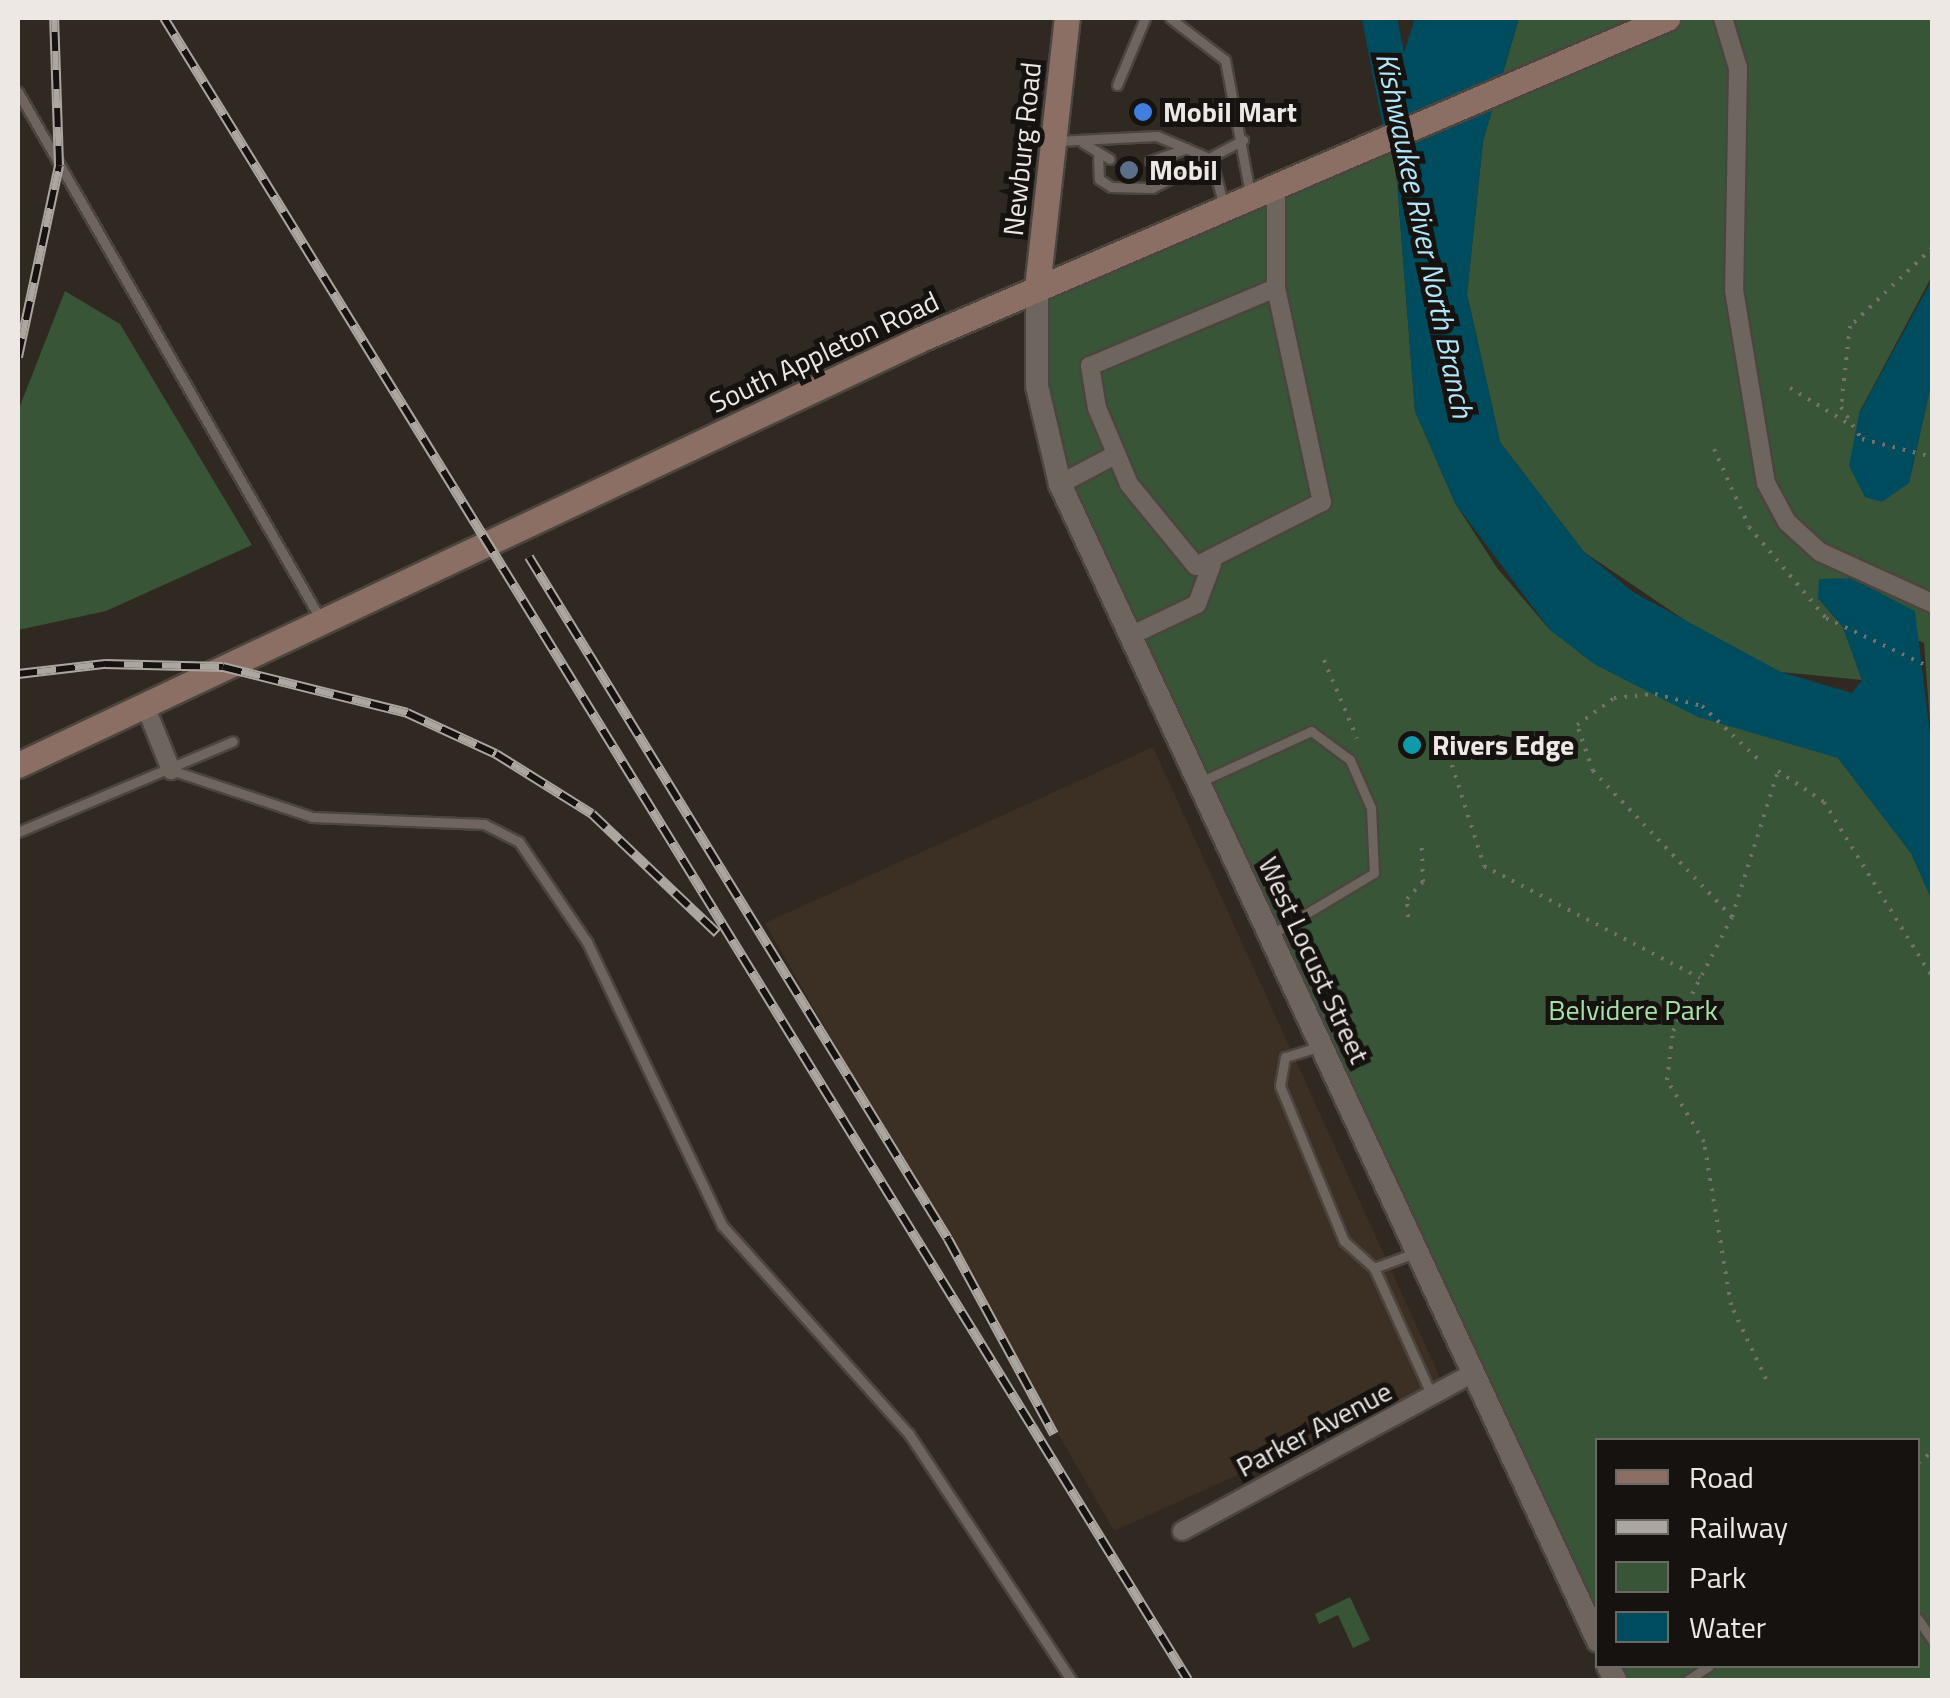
<!DOCTYPE html>
<html>
<head>
<meta charset="utf-8">
<style>
	body { margin:0 }
	#map { position:relative; width:1950px; height:1698px; overflow:hidden; background:#302922; font-family:"Titillium Web",sans-serif }
	div>[style] { position:absolute }
	[style*='--x'] { left:calc(var(--x)*1px); top:calc(var(--y)*1px); width:calc(var(--w)*1px); rotate:calc(var(--a)*1deg) }
	.built>* { inset:0; background:#3c2f24 }
	.green>* { inset:0; background:#385537 }
	.water>* { inset:0; background:#004c5f }
	.river>* { height:35px; margin:-17.5px; padding:0 17.5px; transform-origin:17.5px; border-radius:17.5px; background:#004c5f }
	.path>* { height:4px; margin-top:-2px; transform-origin:0; background:repeating-linear-gradient(90deg,#77716b 0 2.5px,transparent 0 10.5px) }
	.roads { filter:drop-shadow(2px 0 #4b453f) drop-shadow(-2px 0 #4b453f) drop-shadow(0 2px #4b453f) drop-shadow(0 -2px #4b453f) }
	.service>* { height:9px; margin:-4.5px; padding:0 4.5px; transform-origin:4.5px; border-radius:4.5px; background:#6e665e }
	.minor>* { height:18px; margin:-9px; padding:0 9px; transform-origin:9px; border-radius:9px; background:#6e665e }
	.tertiary>* { height:22px; margin:-11px; padding:0 11px; transform-origin:11px; border-radius:11px; background:#6e665e }
	.secondary>* { height:25px; margin:-12.5px; padding:0 12.5px; transform-origin:12.5px; border-radius:12.5px; background:#8b6f64 }
	.rail>* { height:10px; margin-top:-5px; transform-origin:0; background:repeating-linear-gradient(90deg,#16120f 0 19px,#aca6a0 0 38px); box-sizing:border-box; border-block:2px solid #aca6a0 }
	.dots>* { width:28px; height:28px; translate:-50% -50%; box-sizing:border-box; border:5px solid #16120f; border-radius:50% }
	span { translate:-50% -50%; white-space:nowrap; text-align:center; line-height:1.15; -webkit-text-stroke:10px #16120f; paint-order:stroke }
	.poi-label { font-size:28px; color:#ede8e3; font-weight:700 }
	.left { translate:0 -50%; text-align:left }
	.street-label { font-size:28px; color:#ede8e3 }
	.park-label { font-size:28px; color:#a7e1a5 }
	.water-label { font-size:30px; color:#b1e6fa; font-style:italic }
	.frame { position:absolute; inset:0; border:20px solid #ede8e3; pointer-events:none }
	.legend { position:absolute; left:1595px; top:1438px; width:325px; height:230px; box-sizing:border-box; background:#16120f; border:2px solid #6c6864; margin:0; padding:12px 18px; list-style:none; font-size:30px; color:#ede8e3 }
	.legend li { display:flex; align-items:center; gap:20px; height:50px }
	.legend b { width:50px; border:2px solid #6c6864 }
</style>
</head>
<body>
<div id="map">
	<div class="built">
		<div style="clip-path:polygon(1153px 747px,1442px 1382px,1114px 1531px,765px 923px)"></div>
	</div>
	<div class="green">
		<div style="clip-path:polygon(1519px 18px,1932px 18px,1932px 276px,1859px 413px,1909px 483px,1932px 380px,1932px 750px,1924px 643px,1818px 598px,1843px 627px,1862px 680px,1781px 672px,1723px 646px,1584px 552px,1500px 442px,1467px 294px,1483px 141px)"></div>
		<div style="clip-path:polygon(1394px 144px,1415px 411px,1455px 503px,1497px 568px,1550px 630px,1838px 758px,1911px 853px,1932px 900px,1932px 1680px,1615px 1680px,1608px 1666px,1918px 1666px,1918px 1440px,1598px 1440px,1597px 1641px,1060px 484px,1037px 386px,1037px 288px)"></div>
		<div style="clip-path:polygon(65px 291px,120px 324px,252px 545px,106px 611px,18px 630px,18px 411px)"></div>
		<div style="clip-path:polygon(1350px 1597px,1370px 1640px,1353px 1648px,1338px 1615px,1319px 1624px,1315px 1614px)"></div>
	</div>
	<div class="water">
		<div style="clip-path:polygon(1415px 18px,1519px 18px,1483px 141px,1467px 294px,1500px 442px,1584px 552px,1633px 592px,1781px 672px,1852px 693px,1862px 680px,1843px 627px,1818px 598px,1819px 579px,1851px 578px,1915px 611px,1932px 750px,1932px 900px,1911px 853px,1838px 758px,1698px 717px,1594px 664px,1550px 630px,1455px 503px,1415px 411px,1394px 144px,1395px 81px)"></div>
		<div style="clip-path:polygon(1932px 280px,1932px 380px,1909px 483px,1882px 502px,1865px 497px,1849px 466px,1859px 414px)"></div>
	</div>
	<div class="river">
		<div style="--x:1379;--y:18;--w:124;--a:78.9"></div>
	</div>
	<div class="path">
		<div style="--x:1932;--y:136;--w:46;--a:90"></div>
		<div style="--x:1932;--y:248;--w:113;--a:136.4"></div>
		<div style="--x:1850;--y:326;--w:81;--a:96.3"></div>
		<div style="--x:1841;--y:407;--w:38;--a:57"></div>
		<div style="--x:1862;--y:439;--w:72;--a:14.4"></div>
		<div style="--x:1790;--y:388;--w:69;--a:31.4"></div>
		<div style="--x:1714;--y:449;--w:85;--a:65.8"></div>
		<div style="--x:1749;--y:527;--w:119;--a:49.8"></div>
		<div style="--x:1826;--y:618;--w:117;--a:25.3"></div>
		<div style="--x:1324;--y:660;--w:85;--a:67.1"></div>
		<div style="--x:1452;--y:765;--w:106;--a:72.4"></div>
		<div style="--x:1484;--y:866;--w:243;--a:27.4"></div>
		<div style="--x:1408;--y:917;--w:18;--a:-93"></div>
		<div style="--x:1407;--y:899;--w:23;--a:-47"></div>
		<div style="--x:1423;--y:882;--w:36;--a:-92"></div>
		<div style="--x:1732;--y:917;--w:202;--a:-133.6"></div>
		<div style="--x:1593;--y:771;--w:49;--a:-109.2"></div>
		<div style="--x:1577;--y:725;--w:46;--a:-36.1"></div>
		<div style="--x:1614;--y:698;--w:41;--a:-5.6"></div>
		<div style="--x:1655;--y:694;--w:49;--a:14.3"></div>
		<div style="--x:1702;--y:706;--w:81;--a:43.5"></div>
		<div style="--x:1766;--y:1379;--w:82;--a:-115.3"></div>
		<div style="--x:1731;--y:1305;--w:165;--a:-99.4"></div>
		<div style="--x:1704;--y:1142;--w:72;--a:-120.8"></div>
		<div style="--x:1667;--y:1080;--w:49;--a:-83"></div>
		<div style="--x:1673;--y:1031;--w:128;--a:-62.6"></div>
		<div style="--x:1732;--y:917;--w:153;--a:-72.5"></div>
		<div style="--x:1778;--y:771;--w:55;--a:34"></div>
		<div style="--x:1824;--y:802;--w:206;--a:58.3"></div>
		<div style="--x:1918;--y:1463;--w:18;--a:-38"></div>
	</div>
	<div class="roads">
		<div class="service">
			<div style="--x:1170;--y:18;--w:69;--a:37.4"></div>
			<div style="--x:1225;--y:60;--w:135;--a:79.4"></div>
			<div style="--x:1117;--y:85;--w:73;--a:-67.3"></div>
			<div style="--x:18;--y:92;--w:609;--a:60.15"></div>
			<div style="--x:1057;--y:141;--w:100;--a:-2.9"></div>
			<div style="--x:1157;--y:136;--w:59;--a:23.1"></div>
			<div style="--x:1211;--y:159;--w:49;--a:74.5"></div>
			<div style="--x:1083;--y:143;--w:31;--a:31"></div>
			<div style="--x:1098;--y:153;--w:26;--a:88"></div>
			<div style="--x:1099;--y:179;--w:14;--a:34"></div>
			<div style="--x:1111;--y:187;--w:41;--a:1.4"></div>
			<div style="--x:1152;--y:188;--w:103;--a:-27.8"></div>
			<div style="--x:1150;--y:161;--w:39;--a:-19"></div>
			<div style="--x:171;--y:770;--w:149;--a:18.4"></div>
			<div style="--x:312;--y:817;--w:172;--a:2.3"></div>
			<div style="--x:484;--y:824;--w:39;--a:27"></div>
			<div style="--x:519;--y:842;--w:121;--a:55.8"></div>
			<div style="--x:587;--y:942;--w:314;--a:64.5"></div>
			<div style="--x:722;--y:1225;--w:280;--a:48.2"></div>
			<div style="--x:909;--y:1434;--w:295;--a:56.6"></div>
			<div style="--x:1202;--y:781;--w:120;--a:-24.6"></div>
			<div style="--x:1311;--y:731;--w:49;--a:36.6"></div>
			<div style="--x:1350;--y:760;--w:52;--a:66.4"></div>
			<div style="--x:1371;--y:808;--w:65;--a:87.4"></div>
			<div style="--x:1374;--y:873;--w:119;--a:149.1"></div>
			<div style="--x:18;--y:832;--w:233;--a:-22.9"></div>
			<div style="--x:1318;--y:1047;--w:34;--a:163"></div>
			<div style="--x:1285;--y:1057;--w:29;--a:100"></div>
			<div style="--x:1280;--y:1086;--w:168;--a:67.6"></div>
			<div style="--x:1344;--y:1241;--w:40;--a:42"></div>
			<div style="--x:1374;--y:1268;--w:44;--a:-20.1"></div>
			<div style="--x:1374;--y:1268;--w:141;--a:65.6"></div>
			<div style="--x:1918;--y:1619;--w:25;--a:56"></div>
			<div style="--x:1688;--y:1680;--w:25;--a:-34"></div>
		</div>
		<div class="minor">
			<div style="--x:1723;--y:18;--w:52;--a:73.3"></div>
			<div style="--x:1738;--y:68;--w:222;--a:91"></div>
			<div style="--x:1734;--y:290;--w:196;--a:80.6"></div>
			<div style="--x:1766;--y:483;--w:44;--a:61.7"></div>
			<div style="--x:1787;--y:522;--w:45;--a:42.3"></div>
			<div style="--x:1820;--y:552;--w:123;--a:24.5"></div>
			<div style="--x:1276;--y:191;--w:97;--a:90"></div>
			<div style="--x:1276;--y:288;--w:219;--a:77.9"></div>
			<div style="--x:1322;--y:502;--w:141;--a:153.1"></div>
			<div style="--x:1196;--y:566;--w:106;--a:-129.3"></div>
			<div style="--x:1129;--y:484;--w:82;--a:-112.8"></div>
			<div style="--x:1097;--y:408;--w:43;--a:-99.5"></div>
			<div style="--x:1090;--y:366;--w:202;--a:-22.8"></div>
			<div style="--x:1060;--y:484;--w:62;--a:-27.8"></div>
			<div style="--x:1132;--y:635;--w:72;--a:-25.5"></div>
			<div style="--x:1197;--y:604;--w:43;--a:-69.4"></div>
			<div style="--x:146;--y:708;--w:67;--a:68"></div>
			<div style="--x:1182;--y:1531;--w:329;--a:-28.5"></div>
		</div>
		<div class="tertiary">
			<div style="--x:1037;--y:288;--w:98;--a:90"></div>
			<div style="--x:1037;--y:386;--w:101;--a:76.8"></div>
			<div style="--x:1060;--y:484;--w:1276;--a:65.06"></div>
			<div style="--x:1608;--y:1666;--w:16;--a:63"></div>
		</div>
		<div class="secondary">
			<div style="--x:1037;--y:288;--w:272;--a:-83.7"></div>
			<div style="--x:18;--y:765;--w:993;--a:-25.27"></div>
			<div style="--x:916;--y:341;--w:818;--a:-23.27"></div>
		</div>
	</div>
	<div class="rail">
		<div style="--x:164;--y:18;--w:1952;--a:58.36"></div>
		<div style="--x:18;--y:357;--w:196;--a:-77.9"></div>
		<div style="--x:59;--y:165;--w:147;--a:-91.9"></div>
		<div style="--x:529;--y:557;--w:800;--a:58.43"></div>
		<div style="--x:948;--y:1239;--w:222;--a:61.5"></div>
		<div style="--x:18;--y:674;--w:88;--a:-6.6"></div>
		<div style="--x:105;--y:664;--w:118;--a:1.5"></div>
		<div style="--x:223;--y:667;--w:190;--a:14"></div>
		<div style="--x:407;--y:713;--w:98;--a:24.7"></div>
		<div style="--x:496;--y:754;--w:113;--a:32"></div>
		<div style="--x:592;--y:814;--w:173;--a:43.6"></div>
	</div>
	<div class="dots">
		<div style="left:1143px;top:112px;background:#3f7fe0"></div>
		<div style="left:1129px;top:170px;background:#5c6f8a"></div>
		<div style="left:1412px;top:745px;background:#0f9aa8"></div>
	</div>
	<div class="poi-label">
		<span class="left" style="left:1163px;top:112px">Mobil Mart</span>
		<span class="left" style="left:1149px;top:170px">Mobil</span>
		<span class="left" style="left:1432px;top:745px">Rivers Edge</span>
	</div>
	<div class="street-label">
		<span style="left:1022px;top:149px;rotate:-84deg">Newburg Road</span>
		<span style="left:824px;top:352px;rotate:-25deg">South Appleton Road</span>
		<span style="left:1314px;top:960px;rotate:65deg">West Locust Street</span>
		<span style="left:1314px;top:1429px;rotate:-28deg">Parker Avenue</span>
	</div>
	<div class="park-label">
		<span style="left:1633px;top:1010px">Belvidere Park</span>
	</div>
	<div class="water-label">
		<span style="left:1425px;top:235px;rotate:78deg">Kishwaukee River North Branch</span>
	</div>
	<div class="frame"></div>
	<ul class="legend">
	<li><b style="height:12px;background:#8b6f64"></b>Road</li>
	<li><b style="height:12px;background:#aca6a0"></b>Railway</li>
	<li><b style="height:28px;background:#385537"></b>Park</li>
	<li><b style="height:28px;background:#004c5f"></b>Water</li>
	</ul>
</div>
</body>
</html>
